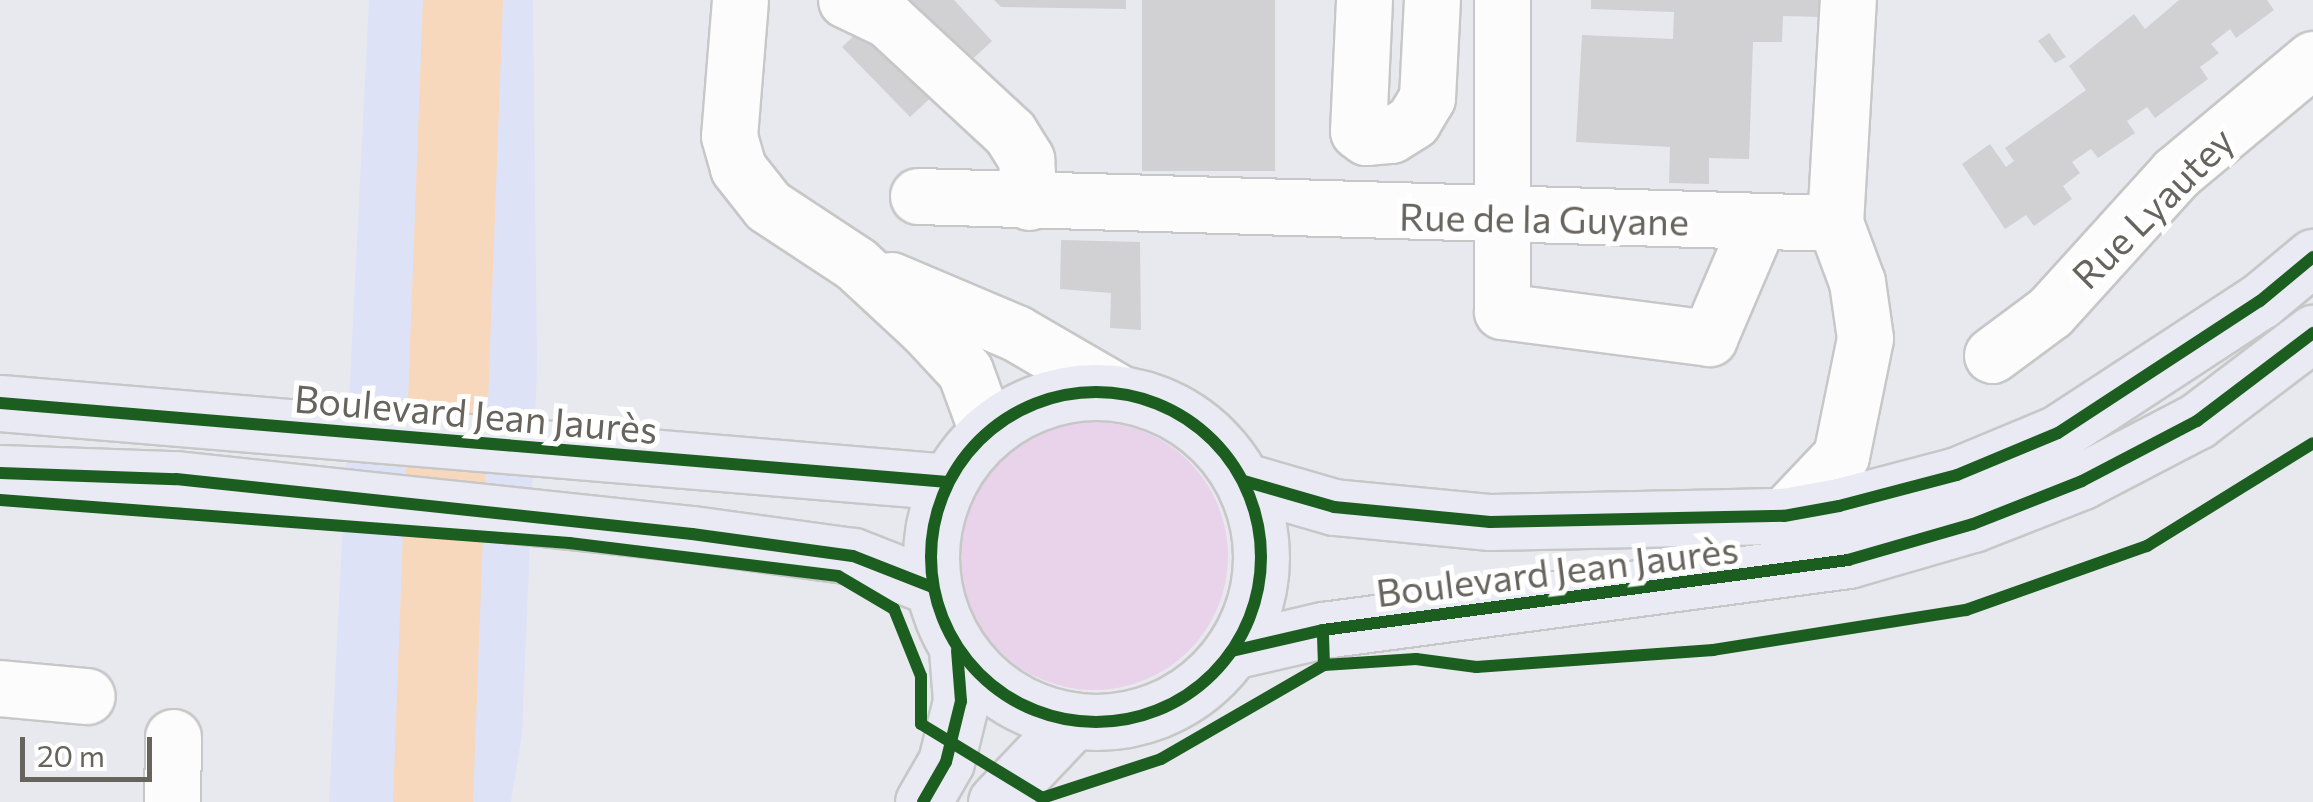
<!DOCTYPE html>
<html>
<head>
<meta charset="utf-8">
<style>
	body { margin:0 }
	#map { position:relative; width:2313px; height:802px; overflow:hidden; background:#e8e9ee; font-family:Commissioner,sans-serif }
	div>[style] { position:absolute }
	[style*='--x'] { left:calc(var(--x)*1px); top:calc(var(--y)*1px); width:calc(var(--w)*1px); rotate:calc(var(--a)*1deg) }
	.green>* { inset:0; background:#e9d3ea }
	.round { border-radius:50% }
	.sand>* { inset:0; background:#dee2f6 }
	.river>* { height:80px; margin:-40px; padding:0 40px; transform-origin:40px; border-radius:40px; background:#f8d8bc }
	.building>* { inset:0; background:#d1d1d4; transform-origin:0 0 }
	.roads { filter:drop-shadow(2px 0 #c7c7c8) drop-shadow(-2px 0 #c7c7c8) drop-shadow(0 2px #c7c7c8) drop-shadow(0 -2px #c7c7c8) }
	.minor>* { height:55px; margin:-27.5px; padding:0 27.5px; transform-origin:27.5px; border-radius:27.5px; background:#fcfcfc }
	.major>* { height:55px; margin:-27.5px; padding:0 27.5px; transform-origin:27.5px; border-radius:27.5px; background:#e9eaf3 }
	.major>.ring { margin:-27.5px; padding:0; box-sizing:content-box; background:none; border:55px solid #e9eaf3; border-radius:50% }
	.cycleway>* { height:12px; margin:-6px; padding:0 6px; transform-origin:6px; border-radius:6px; background:#1b5e20 }
	.cycleway>.ring { margin:-6px; padding:0; box-sizing:content-box; background:none; border:12px solid #1b5e20; border-radius:50% }
	span { translate:-50% -50%; white-space:nowrap; text-align:center; line-height:1.15; -webkit-text-stroke:10px #fff; paint-order:stroke }
	.street-label { font-size:38px; color:#67635d }
	.scale { position:absolute; left:20px; top:737px; width:132px; height:45px; box-sizing:border-box; border:5px solid #67635d; border-top:0; padding-left:12px; font-size:30px; line-height:35px; white-space:nowrap; color:#67635d; -webkit-text-stroke:8px #fff; paint-order:stroke }
</style>
</head>
<body>
<div id="map">
	<div class="green">
		<div class="round" style="left:960px;top:422px;width:268px;height:268px"></div>
	</div>
	<div class="sand">
		<div style="clip-path:polygon(369px 0,533px 0,537px 370px,522px 735px,511px 802px,329px 802px)"></div>
	</div>
	<div class="river">
		<div style="--x:433;--y:802;--w:803;--a:-87.86"></div>
	</div>
	<div class="building">
		<div style="clip-path:polygon(892px 0,954px 0,992px 41px,910px 117px,842px 47px)"></div>
		<div style="clip-path:polygon(994px 0,1126px 0,1126px 9px,1001px 7px)"></div>
		<div style="left:1142px;top:0;width:133px;height:171px"></div>
		<div style="clip-path:polygon(1591px 0,1823px 0,1822px 17px,1783px 16px,1782px 42px,1753px 42px,1749px 159px,1709px 158px,1709px 184px,1669px 183px,1670px 147px,1576px 142px,1582px 35px,1673px 39px,1674px 12px,1591px 9px)"></div>
		<div style="clip-path:polygon(2179px 0,2267px 0,2274px 10px,2236px 38px,2230px 29px,2211px 44px,2219px 53px,2200px 67px,2208px 79px,2155px 118px,2147px 107px,2127px 121px,2135px 133px,2098px 158px,2091px 149px,2072px 162px,2080px 173px,2063px 186px,2072px 199px,2034px 226px,2026px 215px,2005px 229px,1962px 164px,1990px 144px,2006px 167px,2014px 161px,2005px 148px,2086px 90px,2069px 66px,2134px 14px,2145px 29px)"></div>
		<div style="clip-path:polygon(2049px 33px,2066px 57px,2055px 63px,2038px 41px)"></div>
		<div style="clip-path:polygon(1061px 240px,1140px 242px,1141px 330px,1110px 328px,1111px 293px,1060px 289px)"></div>
	</div>
	<div class="roads">
		<div class="minor">
			<div style="--x:740;--y:0;--w:136;--a:94.6"></div>
			<div style="--x:729;--y:136;--w:33;--a:74"></div>
			<div style="--x:738;--y:168;--w:48;--a:51.7"></div>
			<div style="--x:768;--y:206;--w:105;--a:33.4"></div>
			<div style="--x:856;--y:264;--w:96;--a:42.9"></div>
			<div style="--x:926;--y:329;--w:57;--a:47.1"></div>
			<div style="--x:965;--y:371;--w:64;--a:69.9"></div>
			<div style="--x:846;--y:0;--w:47;--a:25.5"></div>
			<div style="--x:888;--y:20;--w:166;--a:42.8"></div>
			<div style="--x:1010;--y:133;--w:31;--a:58"></div>
			<div style="--x:1026;--y:159;--w:43;--a:86"></div>
			<div style="--x:1364;--y:0;--w:131;--a:92.6"></div>
			<div style="--x:1358;--y:131;--w:10;--a:37"></div>
			<div style="--x:1366;--y:137;--w:25;--a:-5"></div>
			<div style="--x:1391;--y:135;--w:26;--a:-32"></div>
			<div style="--x:1413;--y:121;--w:27;--a:-59"></div>
			<div style="--x:1427;--y:98;--w:98;--a:-87.1"></div>
			<div style="--x:1502;--y:0;--w:311;--a:90"></div>
			<div style="--x:1502;--y:311;--w:209;--a:7.4"></div>
			<div style="--x:1709;--y:338;--w:125;--a:-66.9"></div>
			<div style="--x:918;--y:196;--w:917;--a:1.69"></div>
			<div style="--x:891;--y:280;--w:136;--a:23"></div>
			<div style="--x:1016;--y:333;--w:119;--a:30.2"></div>
			<div style="--x:1992;--y:355;--w:72;--a:-36.6"></div>
			<div style="--x:2050;--y:312;--w:188;--a:-47.8"></div>
			<div style="--x:2176;--y:173;--w:178;--a:-39.8"></div>
			<div style="--x:1784;--y:516;--w:83;--a:-46.5"></div>
			<div style="--x:1841;--y:456;--w:120;--a:-78.5"></div>
			<div style="--x:1865;--y:338;--w:57;--a:-98.1"></div>
			<div style="--x:1857;--y:282;--w:63;--a:-110.4"></div>
			<div style="--x:1835;--y:223;--w:223;--a:-86.7"></div>
			<div style="--x:0;--y:688;--w:87;--a:5.3"></div>
			<div style="--x:172;--y:802;--w:65;--a:-89.1"></div>
		</div>
		<div class="major">
			<div class="ring" style="left:931px;top:392px;width:275px;height:275px"></div>
			<div style="--x:0;--y:403;--w:951;--a:4.76"></div>
			<div style="--x:0;--y:473;--w:176;--a:2"></div>
			<div style="--x:176;--y:479;--w:519;--a:6.08"></div>
			<div style="--x:692;--y:534;--w:162;--a:7.8"></div>
			<div style="--x:853;--y:556;--w:85;--a:21.4"></div>
			<div style="--x:1244;--y:481;--w:94;--a:16.1"></div>
			<div style="--x:1334;--y:507;--w:157;--a:5.5"></div>
			<div style="--x:1490;--y:522;--w:294;--a:-1.2"></div>
			<div style="--x:1784;--y:516;--w:56;--a:-10.3"></div>
			<div style="--x:1839;--y:506;--w:122;--a:-14.7"></div>
			<div style="--x:1957;--y:475;--w:109;--a:-22.6"></div>
			<div style="--x:2058;--y:433;--w:241;--a:-33.2"></div>
			<div style="--x:2260;--y:301;--w:69;--a:-39.7"></div>
			<div style="--x:1232;--y:651;--w:93;--a:-13"></div>
			<div style="--x:1323;--y:630;--w:530;--a:-7.59"></div>
			<div style="--x:1848;--y:560;--w:130;--a:-16.1"></div>
			<div style="--x:1973;--y:524;--w:117;--a:-21.5"></div>
			<div style="--x:2082;--y:481;--w:130;--a:-27.6"></div>
			<div style="--x:2197;--y:421;--w:146;--a:-37.2"></div>
			<div style="--x:923;--y:802;--w:46;--a:-60.1"></div>
			<div style="--x:946;--y:762;--w:63;--a:-76.2"></div>
			<div style="--x:961;--y:701;--w:51;--a:-94.5"></div>
			<div style="--x:996;--y:802;--w:112;--a:-46.5"></div>
		</div>
	</div>
	<div class="cycleway">
		<div class="ring" style="left:931px;top:392px;width:318px;height:318px"></div>
		<div style="--x:0;--y:403;--w:951;--a:4.76"></div>
		<div style="--x:0;--y:473;--w:176;--a:2"></div>
		<div style="--x:176;--y:479;--w:519;--a:6.08"></div>
		<div style="--x:692;--y:534;--w:162;--a:7.8"></div>
		<div style="--x:853;--y:556;--w:85;--a:21.4"></div>
		<div style="--x:1244;--y:481;--w:94;--a:16.1"></div>
		<div style="--x:1334;--y:507;--w:157;--a:5.5"></div>
		<div style="--x:1490;--y:522;--w:294;--a:-1.2"></div>
		<div style="--x:1784;--y:516;--w:56;--a:-10.3"></div>
		<div style="--x:1839;--y:506;--w:122;--a:-14.7"></div>
		<div style="--x:1957;--y:475;--w:109;--a:-22.6"></div>
		<div style="--x:2058;--y:433;--w:241;--a:-33.2"></div>
		<div style="--x:2260;--y:301;--w:69;--a:-39.7"></div>
		<div style="--x:0;--y:500;--w:571;--a:4.32"></div>
		<div style="--x:569;--y:543;--w:271;--a:7"></div>
		<div style="--x:838;--y:576;--w:65;--a:30.5"></div>
		<div style="--x:894;--y:609;--w:72;--a:68.1"></div>
		<div style="--x:921;--y:676;--w:48;--a:90"></div>
		<div style="--x:921;--y:724;--w:142;--a:31.4"></div>
		<div style="--x:1042;--y:798;--w:125;--a:-18.1"></div>
		<div style="--x:1161;--y:759;--w:188;--a:-30"></div>
		<div style="--x:1324;--y:665;--w:35;--a:-92"></div>
		<div style="--x:1232;--y:651;--w:93;--a:-13"></div>
		<div style="--x:1323;--y:630;--w:530;--a:-7.59"></div>
		<div style="--x:1848;--y:560;--w:130;--a:-16.1"></div>
		<div style="--x:1973;--y:524;--w:117;--a:-21.5"></div>
		<div style="--x:2082;--y:481;--w:130;--a:-27.6"></div>
		<div style="--x:2197;--y:421;--w:146;--a:-37.2"></div>
		<div style="--x:1324;--y:665;--w:92;--a:-3.7"></div>
		<div style="--x:1416;--y:659;--w:61;--a:7.6"></div>
		<div style="--x:1476;--y:667;--w:238;--a:-4.1"></div>
		<div style="--x:1713;--y:650;--w:256;--a:-9"></div>
		<div style="--x:1966;--y:610;--w:192;--a:-19.5"></div>
		<div style="--x:2147;--y:546;--w:195;--a:-31.8"></div>
		<div style="--x:923;--y:802;--w:46;--a:-60.1"></div>
		<div style="--x:946;--y:762;--w:63;--a:-76.2"></div>
		<div style="--x:961;--y:701;--w:51;--a:-94.5"></div>
	</div>
	<div class="street-label">
		<span style="left:2152px;top:207px;rotate:-45deg">Rue Lyautey</span>
		<span style="left:1544px;top:218px;rotate:1deg">Rue de la Guyane</span>
		<span style="left:476px;top:413px;rotate:5deg">Boulevard Jean Jaurès</span>
		<span style="left:1557px;top:570px;rotate:-7deg">Boulevard Jean Jaurès</span>
	</div>
	<div class="scale">20 m</div>
</div>
</body>
</html>
